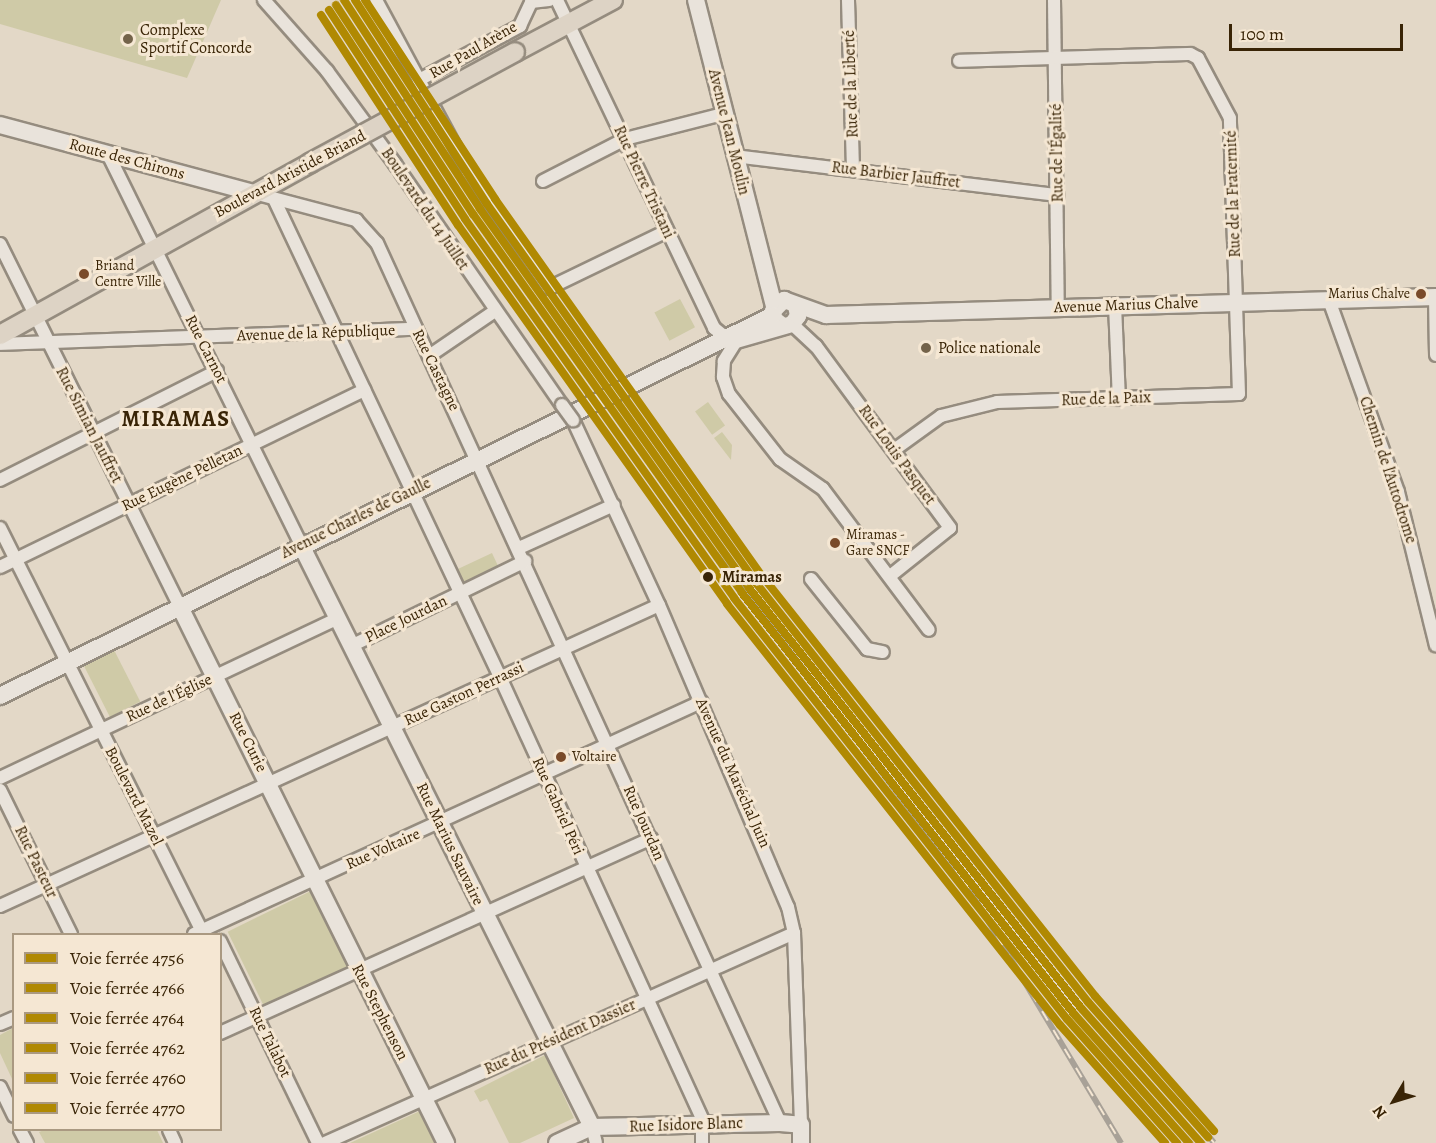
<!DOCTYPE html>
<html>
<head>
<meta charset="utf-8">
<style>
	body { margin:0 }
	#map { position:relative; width:1436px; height:1143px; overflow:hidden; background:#e3d8c7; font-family:Alegreya,serif }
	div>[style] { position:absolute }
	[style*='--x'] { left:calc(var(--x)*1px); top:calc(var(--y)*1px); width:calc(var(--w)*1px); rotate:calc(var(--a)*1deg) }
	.green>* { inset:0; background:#cfcaa7; transform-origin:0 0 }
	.roads { filter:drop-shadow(2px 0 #958c7f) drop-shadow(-2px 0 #958c7f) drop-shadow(0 2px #958c7f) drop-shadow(0 -2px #958c7f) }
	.street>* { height:12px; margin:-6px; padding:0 6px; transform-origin:6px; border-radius:6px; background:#e9e3db }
	.secondary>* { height:16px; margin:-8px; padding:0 8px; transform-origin:8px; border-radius:8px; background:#e9e3db }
	.primary>* { height:18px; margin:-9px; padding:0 9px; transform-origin:9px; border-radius:9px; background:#ddd3c5 }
	.rail>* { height:6px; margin-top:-3px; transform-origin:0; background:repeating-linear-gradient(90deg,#f5e7d3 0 11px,#a8a197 0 22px); box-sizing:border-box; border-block:2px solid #a8a197 }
	.bridges { filter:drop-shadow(2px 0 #958c7f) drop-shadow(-2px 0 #958c7f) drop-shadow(0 2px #958c7f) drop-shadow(0 -2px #958c7f) }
	.street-bridge>* { height:12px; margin:-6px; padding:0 6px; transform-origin:6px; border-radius:6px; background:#e9e3db }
	.primary-bridge>* { height:18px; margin:-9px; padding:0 9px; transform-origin:9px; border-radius:9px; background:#ddd3c5 }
	.rail-1>* { height:8px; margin:-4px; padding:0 4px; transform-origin:4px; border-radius:4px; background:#b08902 }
	.rail-2>* { height:8px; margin:-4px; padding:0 4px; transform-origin:4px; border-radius:4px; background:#b08902 }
	.rail-3>* { height:8px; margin:-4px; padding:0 4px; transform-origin:4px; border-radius:4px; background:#b08902 }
	.rail-4>* { height:8px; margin:-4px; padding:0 4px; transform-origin:4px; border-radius:4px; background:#b08902 }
	.rail-5>* { height:8px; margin:-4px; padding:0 4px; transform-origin:4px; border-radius:4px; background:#b08902 }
	.rail-6>* { height:8px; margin:-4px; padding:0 4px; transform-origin:4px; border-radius:4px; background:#b08902 }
	.dots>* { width:16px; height:16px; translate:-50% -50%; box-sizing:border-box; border:3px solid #f5e7d3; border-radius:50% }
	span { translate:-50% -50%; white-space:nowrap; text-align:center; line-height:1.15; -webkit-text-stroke:6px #f5e7d3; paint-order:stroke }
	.bus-label { font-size:14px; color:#392406 }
	.left { translate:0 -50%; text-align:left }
	.right { translate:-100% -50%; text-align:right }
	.poi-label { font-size:16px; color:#392406 }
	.street-label { font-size:16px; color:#392406 }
	.stop-label { font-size:16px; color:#392406; font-weight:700 }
	.district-label { font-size:22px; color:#392406; font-weight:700; letter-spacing:1.5px }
	.legend { position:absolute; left:12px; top:933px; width:210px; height:198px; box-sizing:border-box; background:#f5e7d3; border:2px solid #aa9981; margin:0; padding:8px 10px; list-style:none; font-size:18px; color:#392406 }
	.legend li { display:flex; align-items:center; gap:12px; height:30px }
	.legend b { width:30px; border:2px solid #aa9981 }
	.north { position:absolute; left:1364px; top:1071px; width:60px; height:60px; -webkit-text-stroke:4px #f5e7d3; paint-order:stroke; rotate:232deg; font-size:16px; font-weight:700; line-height:24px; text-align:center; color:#392406 }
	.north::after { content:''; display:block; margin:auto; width:21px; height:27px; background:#392406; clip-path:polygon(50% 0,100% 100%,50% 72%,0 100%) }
	.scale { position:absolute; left:1229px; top:24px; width:174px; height:27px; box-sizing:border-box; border:3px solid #392406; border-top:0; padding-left:8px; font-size:18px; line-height:21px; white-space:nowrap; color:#392406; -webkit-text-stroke:4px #f5e7d3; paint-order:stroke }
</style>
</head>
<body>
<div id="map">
	<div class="green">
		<div style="clip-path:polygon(0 0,221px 0,187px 78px,0 24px)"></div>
		<div style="left:680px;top:299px;width:32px;height:29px;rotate:62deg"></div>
		<div style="left:708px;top:402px;width:29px;height:16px;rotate:54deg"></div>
		<div style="clip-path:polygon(722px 432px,732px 445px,731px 460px,714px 438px)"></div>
		<div style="left:492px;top:553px;width:19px;height:40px;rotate:65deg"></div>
		<div style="left:113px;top:648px;width:60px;height:34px;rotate:63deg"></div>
		<div style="left:313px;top:890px;width:84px;height:95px;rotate:64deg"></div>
		<div style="clip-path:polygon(13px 1028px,13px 1081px,0 1053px,0 1035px)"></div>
		<div style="clip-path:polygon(545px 1055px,574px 1118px,520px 1143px,509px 1143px,487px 1099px,480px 1102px,474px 1091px)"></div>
		<div style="clip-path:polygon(420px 1111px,436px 1143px,350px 1143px)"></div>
		<div style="clip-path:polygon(44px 1130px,157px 1130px,163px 1143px,45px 1143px,39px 1132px)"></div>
	</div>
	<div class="roads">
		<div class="street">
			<div style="--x:264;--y:0;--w:95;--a:48.4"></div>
			<div style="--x:327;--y:71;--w:115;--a:53.8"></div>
			<div style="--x:395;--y:164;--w:293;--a:55.3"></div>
			<div style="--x:376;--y:0;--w:194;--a:61.7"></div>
			<div style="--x:468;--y:171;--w:142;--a:55.3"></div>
			<div style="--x:549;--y:288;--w:131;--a:-25.8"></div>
			<div style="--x:557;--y:0;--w:364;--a:64.4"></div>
			<div style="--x:714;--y:328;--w:13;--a:39"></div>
			<div style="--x:848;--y:0;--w:169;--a:88.3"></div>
			<div style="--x:1054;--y:0;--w:307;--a:89.3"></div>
			<div style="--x:419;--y:80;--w:115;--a:-28.1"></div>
			<div style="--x:520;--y:26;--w:26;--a:-65"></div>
			<div style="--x:531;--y:2;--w:18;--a:-6"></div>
			<div style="--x:108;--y:154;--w:436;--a:63.7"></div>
			<div style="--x:734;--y:156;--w:326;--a:6.9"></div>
			<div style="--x:543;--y:181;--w:92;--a:-27.1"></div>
			<div style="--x:625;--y:139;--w:101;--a:-14.3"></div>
			<div style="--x:254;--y:193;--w:106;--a:14.8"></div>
			<div style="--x:356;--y:220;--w:31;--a:48"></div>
			<div style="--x:377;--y:243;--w:968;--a:65.39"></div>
			<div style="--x:275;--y:201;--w:526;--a:64.7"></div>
			<div style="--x:500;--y:677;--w:486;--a:65.4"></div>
			<div style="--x:702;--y:1119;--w:24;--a:90"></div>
			<div style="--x:0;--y:244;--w:403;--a:63.6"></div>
			<div style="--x:1435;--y:297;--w:58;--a:89"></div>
			<div style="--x:1329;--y:300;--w:204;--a:70.2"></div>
			<div style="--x:1398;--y:492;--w:158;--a:76.1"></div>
			<div style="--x:1115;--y:305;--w:94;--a:87.6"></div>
			<div style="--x:792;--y:324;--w:33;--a:43"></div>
			<div style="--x:816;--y:346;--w:226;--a:53.6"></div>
			<div style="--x:950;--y:528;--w:77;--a:141.3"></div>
			<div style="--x:740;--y:335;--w:31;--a:122"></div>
			<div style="--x:724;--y:361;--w:16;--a:94"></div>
			<div style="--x:723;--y:377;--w:18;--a:71"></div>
			<div style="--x:729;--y:394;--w:83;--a:51.9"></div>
			<div style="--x:780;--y:459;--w:52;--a:34.9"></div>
			<div style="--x:823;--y:489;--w:176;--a:53.1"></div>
			<div style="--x:0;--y:344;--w:416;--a:-2.1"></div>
			<div style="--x:429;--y:356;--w:80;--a:-34.3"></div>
			<div style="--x:573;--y:420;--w:204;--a:65.1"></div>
			<div style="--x:659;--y:605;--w:328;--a:66.9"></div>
			<div style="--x:788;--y:907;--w:27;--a:77"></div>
			<div style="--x:794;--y:933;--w:192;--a:87.9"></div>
			<div style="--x:894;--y:450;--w:58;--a:-35.9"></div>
			<div style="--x:941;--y:416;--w:58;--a:-14"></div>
			<div style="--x:997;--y:402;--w:242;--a:-1.9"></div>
			<div style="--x:1239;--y:394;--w:276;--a:-91.9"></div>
			<div style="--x:1230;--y:118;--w:68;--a:-118.1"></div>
			<div style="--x:1198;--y:58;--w:9;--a:-153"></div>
			<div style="--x:1190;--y:54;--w:231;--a:178.3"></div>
			<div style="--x:0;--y:480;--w:243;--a:-26.7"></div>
			<div style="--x:0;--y:528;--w:451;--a:63.4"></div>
			<div style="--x:519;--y:548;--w:104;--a:-24.4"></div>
			<div style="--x:0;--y:567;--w:405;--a:-25.9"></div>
			<div style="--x:811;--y:579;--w:90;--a:51.3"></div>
			<div style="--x:867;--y:649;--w:16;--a:11"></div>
			<div style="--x:351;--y:646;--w:194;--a:-26"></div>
			<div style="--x:0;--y:778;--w:374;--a:-25.3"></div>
			<div style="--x:0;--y:790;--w:161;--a:63.8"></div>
			<div style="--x:0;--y:906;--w:724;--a:-24.55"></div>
			<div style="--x:194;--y:934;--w:558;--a:-24.59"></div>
			<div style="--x:220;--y:941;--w:225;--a:64.1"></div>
			<div style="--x:0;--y:1024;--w:15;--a:-23"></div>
			<div style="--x:220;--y:1033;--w:473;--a:-24.3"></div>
			<div style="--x:0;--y:1087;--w:32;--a:64"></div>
			<div style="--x:592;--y:1127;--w:16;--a:76"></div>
			<div style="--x:20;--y:1130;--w:15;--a:62"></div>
			<div style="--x:169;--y:1130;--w:14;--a:65"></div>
			<div style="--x:325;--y:1143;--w:514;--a:-24.12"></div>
		</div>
		<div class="secondary">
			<div style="--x:696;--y:0;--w:317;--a:75.7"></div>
			<div style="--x:0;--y:125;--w:263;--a:15"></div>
			<div style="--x:783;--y:326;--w:11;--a:-142"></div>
			<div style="--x:774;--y:319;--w:8;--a:-97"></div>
			<div style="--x:773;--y:311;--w:16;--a:-45"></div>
			<div style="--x:784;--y:300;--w:45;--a:19.7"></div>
			<div style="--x:826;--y:315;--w:610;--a:-1.69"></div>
			<div style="--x:736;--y:340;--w:58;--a:-15.9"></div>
			<div style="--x:792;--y:324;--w:10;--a:-53"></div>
			<div style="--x:798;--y:316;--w:10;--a:-101"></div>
			<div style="--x:301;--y:545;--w:651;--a:63.43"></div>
			<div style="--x:179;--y:605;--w:601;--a:63.61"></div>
			<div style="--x:0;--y:696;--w:862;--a:-26.24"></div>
			<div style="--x:557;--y:1143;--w:38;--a:-25"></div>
			<div style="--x:592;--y:1127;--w:188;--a:-1.2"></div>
			<div style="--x:780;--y:1123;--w:21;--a:5"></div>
			<div style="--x:801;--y:1125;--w:18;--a:90"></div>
		</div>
		<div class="primary">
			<div style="--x:515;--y:52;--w:111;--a:-28"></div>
			<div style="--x:0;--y:335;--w:355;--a:-29"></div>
		</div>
	</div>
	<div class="rail">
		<div style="--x:716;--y:554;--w:408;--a:52.8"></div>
		<div style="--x:963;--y:879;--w:308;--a:59.1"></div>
		<div style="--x:1207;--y:1134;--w:11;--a:52"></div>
	</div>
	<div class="bridges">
		<div class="street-bridge">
			<div style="--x:562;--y:405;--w:19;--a:54"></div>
		</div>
		<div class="primary-bridge">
			<div style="--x:310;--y:163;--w:233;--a:-28.4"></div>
		</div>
	</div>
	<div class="rail-1">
		<div style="--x:344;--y:0;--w:249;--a:56.9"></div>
		<div style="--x:480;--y:209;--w:465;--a:54.6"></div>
		<div style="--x:749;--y:588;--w:535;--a:51.67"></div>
		<div style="--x:1081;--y:1008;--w:181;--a:48.4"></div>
	</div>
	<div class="rail-2">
		<div style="--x:336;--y:5;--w:250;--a:56.8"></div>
		<div style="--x:473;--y:214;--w:465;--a:54.6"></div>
		<div style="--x:742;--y:593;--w:536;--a:51.74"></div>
		<div style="--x:1074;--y:1014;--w:173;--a:48.3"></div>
	</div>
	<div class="rail-3">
		<div style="--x:355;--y:0;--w:243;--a:57.1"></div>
		<div style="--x:487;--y:204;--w:465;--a:54.6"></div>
		<div style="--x:756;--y:583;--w:535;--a:51.61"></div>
		<div style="--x:1088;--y:1002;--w:181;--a:48.4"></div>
	</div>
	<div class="rail-4">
		<div style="--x:329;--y:10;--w:249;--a:56.9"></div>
		<div style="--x:465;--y:219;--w:465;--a:54.6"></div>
		<div style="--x:734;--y:598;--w:537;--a:51.66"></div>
		<div style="--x:1067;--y:1019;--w:166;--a:48.4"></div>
	</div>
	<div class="rail-5">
		<div style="--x:365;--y:0;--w:238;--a:56.8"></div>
		<div style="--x:495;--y:199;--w:463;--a:54.7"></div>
		<div style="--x:763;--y:577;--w:535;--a:51.61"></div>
		<div style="--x:1095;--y:996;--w:180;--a:48.6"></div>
	</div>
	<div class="rail-6">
		<div style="--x:321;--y:15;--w:251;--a:56.9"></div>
		<div style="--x:458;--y:225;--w:465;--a:54.6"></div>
		<div style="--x:727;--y:604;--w:537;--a:51.66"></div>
		<div style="--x:1060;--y:1025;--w:158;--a:48.3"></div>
	</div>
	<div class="dots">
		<div style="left:128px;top:39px;background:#74634a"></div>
		<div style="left:84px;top:274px;background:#7a4b2a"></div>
		<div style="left:1421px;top:294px;background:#7a4b2a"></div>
		<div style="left:926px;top:348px;background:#74634a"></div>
		<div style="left:835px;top:543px;background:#7a4b2a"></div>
		<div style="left:708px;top:577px;background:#392406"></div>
		<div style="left:561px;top:757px;background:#7a4b2a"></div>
	</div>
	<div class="bus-label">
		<span class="left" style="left:95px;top:274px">Briand<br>Centre Ville</span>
		<span class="right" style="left:1410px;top:294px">Marius Chalve</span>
		<span class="left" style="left:846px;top:543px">Miramas -<br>Gare SNCF</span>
		<span class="left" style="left:572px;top:757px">Voltaire</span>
	</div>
	<div class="poi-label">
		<span class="left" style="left:140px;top:39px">Complexe<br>Sportif Concorde</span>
		<span class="left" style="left:938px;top:348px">Police nationale</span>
	</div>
	<div class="street-label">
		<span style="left:473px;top:50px;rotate:-30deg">Rue Paul Arène</span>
		<span style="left:851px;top:84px;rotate:-92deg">Rue de la Liberté</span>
		<span style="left:729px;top:132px;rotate:76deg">Avenue Jean Moulin</span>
		<span style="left:1057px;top:153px;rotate:-91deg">Rue de l'Égalité</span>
		<span style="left:127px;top:159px;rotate:15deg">Route des Chirons</span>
		<span style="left:290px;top:174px;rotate:-28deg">Boulevard Aristide Briand</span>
		<span style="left:896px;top:175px;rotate:7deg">Rue Barbier Jauffret</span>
		<span style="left:644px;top:182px;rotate:65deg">Rue Pierre Tristani</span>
		<span style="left:1233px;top:194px;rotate:-92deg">Rue de la Fraternité</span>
		<span style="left:425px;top:209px;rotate:56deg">Boulevard du 14 Juillet</span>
		<span style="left:1126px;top:305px;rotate:-2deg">Avenue Marius Chalve</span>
		<span style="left:316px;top:333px;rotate:-2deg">Avenue de la République</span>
		<span style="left:206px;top:349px;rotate:63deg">Rue Carnot</span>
		<span style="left:436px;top:370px;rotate:64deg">Rue Castagne</span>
		<span style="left:1106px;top:399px;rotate:-2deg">Rue de la Paix</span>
		<span style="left:89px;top:425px;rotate:63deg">Rue Simian Jauffret</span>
		<span style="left:897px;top:455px;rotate:54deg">Rue Louis Pasquet</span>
		<span style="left:1388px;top:470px;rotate:72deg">Chemin de l'Autodrome</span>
		<span style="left:182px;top:478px;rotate:-26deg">Rue Eugène Pelletan</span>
		<span style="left:356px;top:518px;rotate:-26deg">Avenue Charles de Gaulle</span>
		<span style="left:406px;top:619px;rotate:-26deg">Place Jourdan</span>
		<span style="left:464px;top:694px;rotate:-25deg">Rue Gaston Perrassi</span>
		<span style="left:169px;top:698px;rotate:-25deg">Rue de l'Église</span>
		<span style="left:248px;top:742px;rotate:63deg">Rue Curie</span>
		<span style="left:733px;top:773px;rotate:66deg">Avenue du Maréchal Juin</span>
		<span style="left:134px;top:796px;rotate:63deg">Boulevard Mazel</span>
		<span style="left:558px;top:806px;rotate:66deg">Rue Gabriel Péri</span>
		<span style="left:644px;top:823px;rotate:66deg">Rue Jourdan</span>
		<span style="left:450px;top:844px;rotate:64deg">Rue Marius Sauvaire</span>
		<span style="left:383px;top:849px;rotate:-24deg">Rue Voltaire</span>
		<span style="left:36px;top:862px;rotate:64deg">Rue Pasteur</span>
		<span style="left:380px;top:1012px;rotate:63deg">Rue Stephenson</span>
		<span style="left:560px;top:1037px;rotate:-24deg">Rue du Président Dassier</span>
		<span style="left:270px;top:1042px;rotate:64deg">Rue Talabot</span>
		<span style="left:686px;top:1125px;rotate:-2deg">Rue Isidore Blanc</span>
	</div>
	<div class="stop-label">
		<span class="left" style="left:722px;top:577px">Miramas</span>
	</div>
	<div class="district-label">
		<span style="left:176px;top:420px">MIRAMAS</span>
	</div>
	<ul class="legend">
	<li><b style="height:8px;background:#b08902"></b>Voie ferrée 4756</li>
	<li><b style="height:8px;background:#b08902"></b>Voie ferrée 4766</li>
	<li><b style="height:8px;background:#b08902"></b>Voie ferrée 4764</li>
	<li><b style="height:8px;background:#b08902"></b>Voie ferrée 4762</li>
	<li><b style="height:8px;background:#b08902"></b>Voie ferrée 4760</li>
	<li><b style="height:8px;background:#b08902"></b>Voie ferrée 4770</li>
	</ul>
	<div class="north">N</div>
	<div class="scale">100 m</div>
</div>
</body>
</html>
